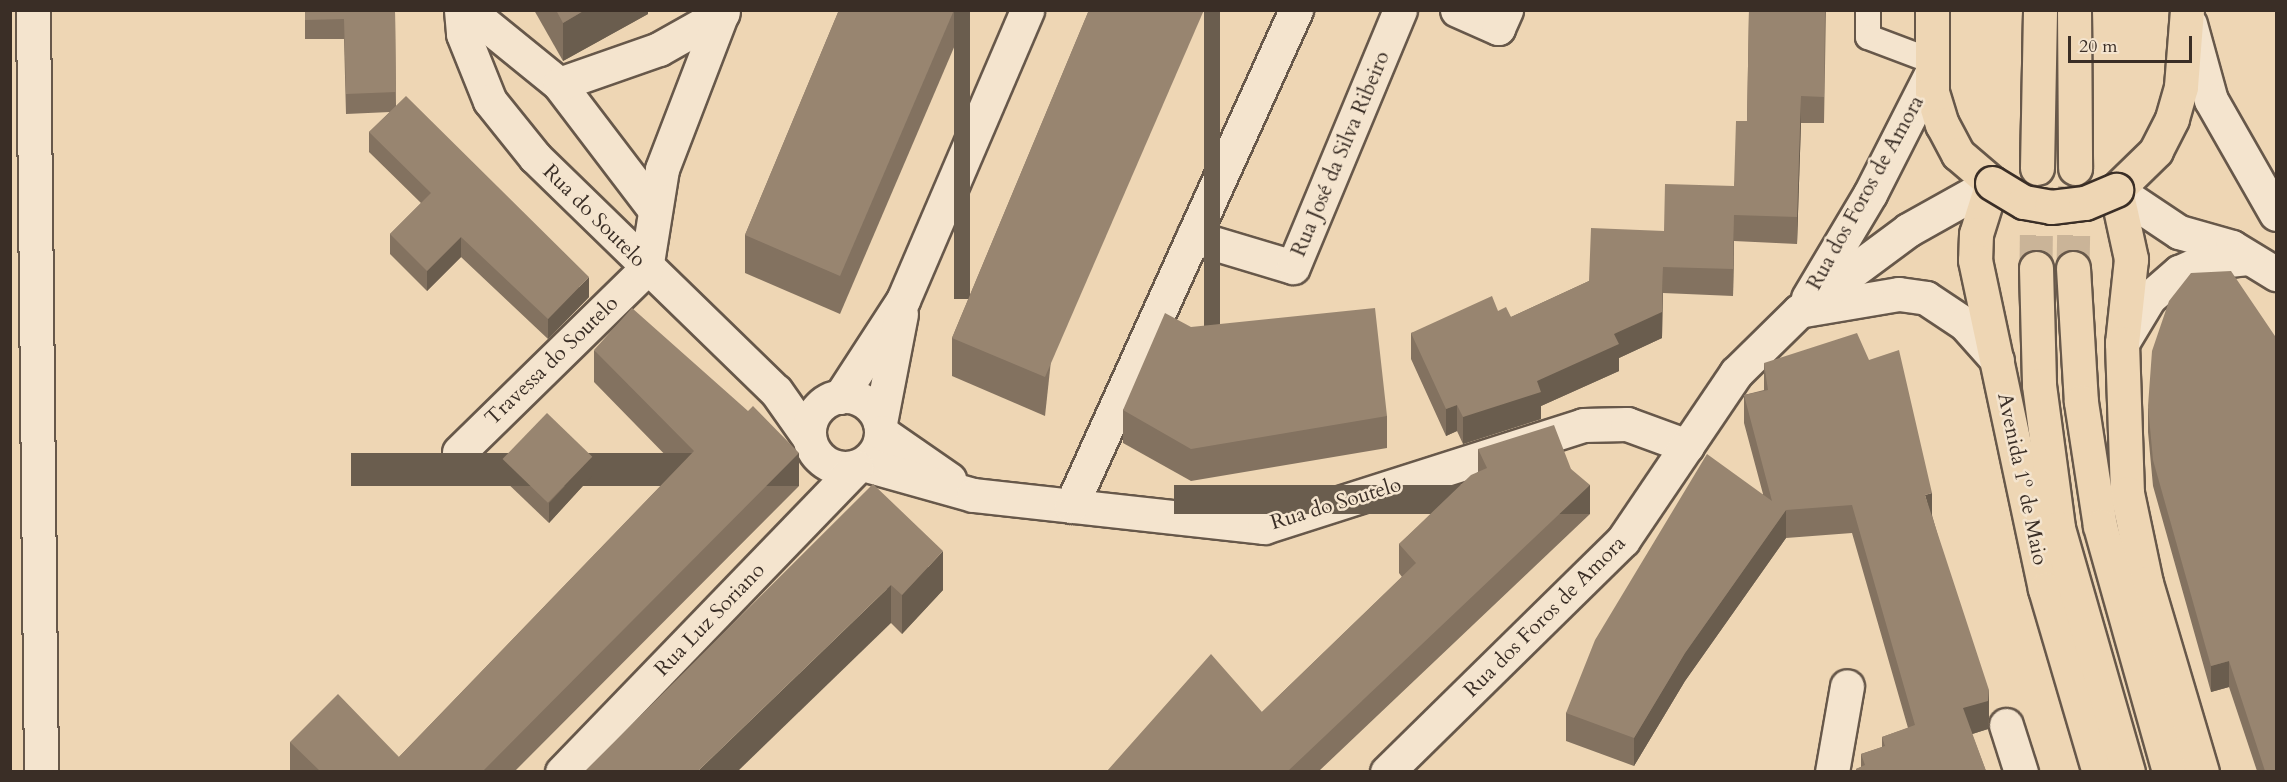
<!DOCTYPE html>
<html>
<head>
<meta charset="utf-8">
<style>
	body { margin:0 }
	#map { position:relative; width:2287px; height:782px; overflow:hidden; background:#eed6b4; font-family:Cardo,serif }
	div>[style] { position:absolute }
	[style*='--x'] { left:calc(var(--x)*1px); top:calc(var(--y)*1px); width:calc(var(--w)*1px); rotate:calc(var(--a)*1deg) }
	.primary-tunnel>* { height:33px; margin-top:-16.5px; transform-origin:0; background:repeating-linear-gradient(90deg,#cab498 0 33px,transparent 0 49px) }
	.roads { filter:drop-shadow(2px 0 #67584a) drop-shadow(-2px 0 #67584a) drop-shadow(0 2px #67584a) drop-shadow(0 -2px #67584a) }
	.service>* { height:24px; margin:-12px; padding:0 12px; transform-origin:12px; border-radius:12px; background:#f4e4ce }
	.minor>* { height:33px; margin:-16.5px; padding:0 16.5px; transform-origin:16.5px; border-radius:16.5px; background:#f4e4ce }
	.minor>.ring { margin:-16.5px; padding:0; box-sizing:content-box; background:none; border:33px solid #f4e4ce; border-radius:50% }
	.secondary>* { height:33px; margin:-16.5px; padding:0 16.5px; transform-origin:16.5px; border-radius:16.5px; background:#f4e4ce }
	.primary>* { height:33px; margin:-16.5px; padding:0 16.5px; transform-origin:16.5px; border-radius:16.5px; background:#eed6b4 }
	.bridges { filter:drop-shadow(2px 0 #3a2e26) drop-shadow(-2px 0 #3a2e26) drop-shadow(0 2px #3a2e26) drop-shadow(0 -2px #3a2e26) }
	.primary-bridge>* { height:33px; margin:-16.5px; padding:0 16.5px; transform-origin:16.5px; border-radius:16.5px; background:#eed6b4 }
	.wall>* { inset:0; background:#837260 }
	.shaded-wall>* { inset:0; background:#6a5d4e; transform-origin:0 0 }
	.building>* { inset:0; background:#988570; transform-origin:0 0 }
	span { translate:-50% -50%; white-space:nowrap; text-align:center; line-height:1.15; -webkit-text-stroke:5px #f4e4ce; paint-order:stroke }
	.street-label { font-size:21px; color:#3a2e26 }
	.frame { position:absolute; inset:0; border:12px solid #3a2e26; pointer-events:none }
	.scale { position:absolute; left:2068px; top:36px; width:124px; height:27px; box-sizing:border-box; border:3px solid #3a2e26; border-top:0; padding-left:8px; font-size:18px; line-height:21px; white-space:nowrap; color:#3a2e26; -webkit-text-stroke:4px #f4e4ce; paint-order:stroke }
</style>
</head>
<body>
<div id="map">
	<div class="primary-tunnel">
		<div style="--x:2036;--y:268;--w:100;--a:-89.4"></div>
		<div style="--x:2073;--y:268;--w:100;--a:-88.9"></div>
	</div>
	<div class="roads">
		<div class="service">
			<div style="--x:1868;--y:10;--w:27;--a:90"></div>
			<div style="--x:1868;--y:37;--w:68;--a:20.6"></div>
		</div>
		<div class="minor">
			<div style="--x:33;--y:10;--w:762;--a:89.4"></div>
			<div style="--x:461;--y:10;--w:24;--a:85"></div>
			<div style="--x:463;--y:34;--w:72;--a:68.1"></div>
			<div style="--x:490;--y:101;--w:72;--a:51.2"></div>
			<div style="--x:535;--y:157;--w:336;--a:44.2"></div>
			<div style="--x:776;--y:391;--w:57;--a:54.9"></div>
			<div style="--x:468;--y:10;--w:117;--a:39.1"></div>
			<div style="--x:559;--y:84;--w:158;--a:52.7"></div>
			<div style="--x:1457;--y:10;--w:45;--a:23.7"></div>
			<div style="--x:1498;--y:28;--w:20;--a:-66"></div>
			<div style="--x:559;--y:84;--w:106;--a:-19.3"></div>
			<div style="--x:659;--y:49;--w:73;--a:-29.4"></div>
			<div style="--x:1193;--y:237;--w:104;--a:16.7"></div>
			<div style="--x:1293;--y:267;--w:278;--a:-67.4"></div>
			<div class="ring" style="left:809px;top:396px;width:39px;height:39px"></div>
			<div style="--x:840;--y:397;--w:116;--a:-57"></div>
			<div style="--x:903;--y:300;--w:315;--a:-66.8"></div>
			<div style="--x:880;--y:423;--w:111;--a:-79.1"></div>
			<div style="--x:881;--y:432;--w:83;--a:34.7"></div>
			<div style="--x:459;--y:452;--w:262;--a:-44.4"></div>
			<div style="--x:646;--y:269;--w:101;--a:-80.9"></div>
			<div style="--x:662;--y:169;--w:170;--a:-69"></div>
			<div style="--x:863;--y:464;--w:114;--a:15.7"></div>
			<div style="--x:973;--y:495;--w:293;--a:6.3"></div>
			<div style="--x:1264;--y:527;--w:335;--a:-17.7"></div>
			<div style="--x:1583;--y:425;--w:44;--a:-1.3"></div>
			<div style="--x:1627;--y:424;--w:64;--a:20.1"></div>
			<div style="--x:1071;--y:506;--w:545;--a:-65.6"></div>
			<div style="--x:2006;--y:725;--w:49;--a:72.3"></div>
			<div style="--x:562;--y:772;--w:424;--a:-46"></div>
			<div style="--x:1832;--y:772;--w:87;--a:-80.1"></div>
		</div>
		<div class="secondary">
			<div style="--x:2190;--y:24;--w:79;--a:74.6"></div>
			<div style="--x:2211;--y:100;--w:131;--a:60.3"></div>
			<div style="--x:2116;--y:190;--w:76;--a:33.7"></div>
			<div style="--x:2179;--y:232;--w:55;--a:15.8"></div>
			<div style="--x:2232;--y:247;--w:52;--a:31.5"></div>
			<div style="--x:1808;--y:298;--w:121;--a:-59.2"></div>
			<div style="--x:1870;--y:194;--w:135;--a:-63.1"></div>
			<div style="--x:1804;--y:310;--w:96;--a:-9.6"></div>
			<div style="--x:1899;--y:294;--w:27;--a:8"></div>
			<div style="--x:1926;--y:298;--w:47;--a:33.7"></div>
			<div style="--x:1965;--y:324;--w:48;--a:48.4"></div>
			<div style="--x:2122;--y:343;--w:52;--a:-59"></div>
			<div style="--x:2149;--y:298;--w:40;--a:-41"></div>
			<div style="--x:2179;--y:272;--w:22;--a:-24"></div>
			<div style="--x:2199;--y:263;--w:49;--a:-5.8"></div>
			<div style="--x:1387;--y:772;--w:331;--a:-44.5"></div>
			<div style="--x:1623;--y:540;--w:202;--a:-55.9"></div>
			<div style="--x:1736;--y:373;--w:88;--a:-44.5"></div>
			<div style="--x:1799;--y:311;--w:136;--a:-36.6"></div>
			<div style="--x:1908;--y:230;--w:96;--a:-29.2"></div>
		</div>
		<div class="primary">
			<div style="--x:1932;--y:10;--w:82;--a:90"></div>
			<div style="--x:1932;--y:92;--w:34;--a:73"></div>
			<div style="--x:1942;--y:124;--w:34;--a:62"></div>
			<div style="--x:1958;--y:154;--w:45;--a:40.5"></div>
			<div style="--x:1992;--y:183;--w:53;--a:107.4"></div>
			<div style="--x:1976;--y:234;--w:26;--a:92"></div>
			<div style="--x:1975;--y:260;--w:336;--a:78"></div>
			<div style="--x:2045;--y:589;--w:191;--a:73.6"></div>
			<div style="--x:2074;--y:10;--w:158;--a:89.6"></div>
			<div style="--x:2187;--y:10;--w:77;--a:94.5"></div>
			<div style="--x:2181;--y:87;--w:33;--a:106"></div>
			<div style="--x:2172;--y:119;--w:36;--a:117"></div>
			<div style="--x:2156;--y:151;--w:56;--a:135.7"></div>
			<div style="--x:2116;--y:190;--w:71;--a:77.7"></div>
			<div style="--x:2131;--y:259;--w:84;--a:96.1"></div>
			<div style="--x:2122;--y:343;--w:150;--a:88.1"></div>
			<div style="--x:2127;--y:493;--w:92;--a:78.1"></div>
			<div style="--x:2146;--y:583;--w:197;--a:73.5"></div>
			<div style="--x:2037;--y:168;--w:158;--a:-88.9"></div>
			<div style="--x:2036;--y:268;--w:117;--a:88.5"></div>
			<div style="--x:2039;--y:385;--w:144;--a:82.4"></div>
			<div style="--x:2058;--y:528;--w:254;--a:74"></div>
			<div style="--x:2073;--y:268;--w:134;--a:86.6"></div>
			<div style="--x:2081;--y:402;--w:125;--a:81.3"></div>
			<div style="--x:2100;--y:526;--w:255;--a:74.3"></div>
		</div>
	</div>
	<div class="bridges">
		<div class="primary-bridge">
			<div style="--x:1992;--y:183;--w:37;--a:31"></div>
			<div style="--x:2024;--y:202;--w:27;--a:10"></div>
			<div style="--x:2051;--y:207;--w:34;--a:-7"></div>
			<div style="--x:2085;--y:203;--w:34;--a:-23"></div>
		</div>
	</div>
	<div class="wall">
		<div style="clip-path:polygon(305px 10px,395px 10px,396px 106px,589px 297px,548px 339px,461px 257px,427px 291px,390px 254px,390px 234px,421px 203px,369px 152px,369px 132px,390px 112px,346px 114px,344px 39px,305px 39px)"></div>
		<div style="clip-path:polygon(534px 10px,648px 10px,648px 14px,563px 61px)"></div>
		<div style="clip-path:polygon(839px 10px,970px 10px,840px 314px,745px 273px,745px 235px)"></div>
		<div style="clip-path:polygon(1089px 10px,1045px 416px,952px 376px,952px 338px)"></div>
		<div style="clip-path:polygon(1749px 10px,1826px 10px,1824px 123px,1801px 123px,1797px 244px,1734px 241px,1733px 296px,1663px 293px,1662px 338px,1619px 358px,1619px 371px,1541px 406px,1541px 419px,1463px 444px,1457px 431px,1446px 436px,1411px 359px,1411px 333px,1498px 311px,1511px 317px,1589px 281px,1664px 231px,1734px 186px,1747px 121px)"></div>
		<div style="clip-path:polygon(1191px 327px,1387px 416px,1387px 448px,1191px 481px,1123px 443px,1123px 410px)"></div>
		<div style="clip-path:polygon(594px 350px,799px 486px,515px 771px,290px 771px,290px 742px,399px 757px,678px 468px,594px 382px)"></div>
		<div style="clip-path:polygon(1764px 363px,1932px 515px,1989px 718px,1988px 729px,1972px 734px,1986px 771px,1856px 771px,1856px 769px,1861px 767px,1861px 754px,1882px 747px,1882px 737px,1908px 728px,1852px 533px,1786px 538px,1685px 681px,1634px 766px,1566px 741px,1566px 713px,1763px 494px,1744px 423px,1744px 395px,1764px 390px)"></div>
		<div style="clip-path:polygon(2148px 406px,2277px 771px,2257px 771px,2229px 687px,2211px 692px,2153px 486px,2148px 432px)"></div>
		<div style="clip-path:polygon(1478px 449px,1571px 469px,1590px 514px,1319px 771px,1107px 771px,1262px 712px,1402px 577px,1399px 573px,1399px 544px,1478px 472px)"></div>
		<div style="clip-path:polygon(503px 459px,592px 476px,549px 523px,503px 479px)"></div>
		<div style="clip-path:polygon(873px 484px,943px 590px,902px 634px,891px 623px)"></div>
	</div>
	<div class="shaded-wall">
		<div style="clip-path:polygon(585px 10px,648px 10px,648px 14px,563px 61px,563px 23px)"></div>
		<div style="left:954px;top:10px;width:16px;height:289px"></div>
		<div style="left:1204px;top:10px;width:16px;height:400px"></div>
		<div style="clip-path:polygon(1801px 96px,1801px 123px,1797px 244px,1797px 217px)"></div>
		<div style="clip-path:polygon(1734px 215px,1734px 241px,1733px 296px,1733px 269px)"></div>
		<div style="clip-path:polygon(461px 237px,461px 257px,427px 291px,427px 271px)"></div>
		<div style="clip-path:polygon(1663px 267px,1662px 338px,1619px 358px,1619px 371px,1541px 406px,1541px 419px,1463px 444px,1463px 417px,1537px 381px,1614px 334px)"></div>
		<div style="clip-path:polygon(589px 277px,589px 297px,548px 339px,548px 319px)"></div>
		<div style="clip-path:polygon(1457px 405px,1457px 431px,1446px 436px,1446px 409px)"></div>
		<div style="left:799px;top:453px;width:33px;height:448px;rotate:90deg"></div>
		<div style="clip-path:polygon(592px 457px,592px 476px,549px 523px,549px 503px)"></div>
		<div style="left:1590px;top:485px;width:29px;height:416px;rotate:90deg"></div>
		<div style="clip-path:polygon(1932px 493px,1932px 521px,1925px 495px)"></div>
		<div style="clip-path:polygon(1786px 510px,1786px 538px,1685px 681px,1634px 766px,1634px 738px,1685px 653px)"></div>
		<div style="clip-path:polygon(943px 551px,943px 590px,902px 634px,902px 595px)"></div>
		<div style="clip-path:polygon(891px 585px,891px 623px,738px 771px,698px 771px)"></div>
		<div style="clip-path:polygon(2229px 661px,2229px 687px,2211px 692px,2211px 666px)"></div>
		<div style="clip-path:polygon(1989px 690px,1989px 718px,1988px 729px,1963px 737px,1963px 708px)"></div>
	</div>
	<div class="building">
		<div style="clip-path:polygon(305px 10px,395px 10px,396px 92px,346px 94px,344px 19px,305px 20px)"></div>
		<div style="clip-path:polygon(556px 10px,585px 10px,563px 23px)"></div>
		<div style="clip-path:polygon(839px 10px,954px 10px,840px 276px,745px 235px)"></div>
		<div style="clip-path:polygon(1089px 10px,1204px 10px,1045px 377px,952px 338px)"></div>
		<div style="clip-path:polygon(1749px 10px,1825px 10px,1824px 97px,1801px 96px,1797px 217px,1734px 215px,1733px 269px,1663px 267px,1662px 312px,1614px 334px,1619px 344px,1537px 381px,1541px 392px,1463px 417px,1457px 405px,1446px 409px,1411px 333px,1492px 296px,1498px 311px,1506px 307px,1511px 317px,1589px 281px,1591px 228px,1664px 231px,1665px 184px,1734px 186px,1736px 121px,1747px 121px)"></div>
		<div style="clip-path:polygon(406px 96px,589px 277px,548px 319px,461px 237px,427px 271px,390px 234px,431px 193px,369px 132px)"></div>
		<div style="clip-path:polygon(2231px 271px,2277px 339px,2277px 771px,2265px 771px,2229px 661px,2211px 666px,2153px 460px,2148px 406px,2152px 351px,2169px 301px,2191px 273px)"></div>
		<div style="clip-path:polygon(632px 308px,748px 411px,753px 406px,799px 453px,483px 771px,320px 771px,290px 742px,338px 694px,399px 757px,694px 451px,594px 350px)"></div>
		<div style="clip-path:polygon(1375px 308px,1387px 416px,1191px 449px,1123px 410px,1165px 313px,1191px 327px)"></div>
		<div style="clip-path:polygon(1857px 333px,1869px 360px,1899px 350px,1932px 493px,1925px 495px,1989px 690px,1988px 701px,1963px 708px,1986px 771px,1856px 771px,1856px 769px,1865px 765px,1861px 754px,1885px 746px,1882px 737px,1915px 725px,1852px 505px,1786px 510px,1685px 653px,1634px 738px,1566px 713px,1595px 640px,1707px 454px,1772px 501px,1744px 395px,1768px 390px,1764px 363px)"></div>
		<div style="left:547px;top:413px;width:63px;height:64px;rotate:44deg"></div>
		<div style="clip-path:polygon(1554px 425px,1571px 469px,1590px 485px,1288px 771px,1107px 771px,1211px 654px,1262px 712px,1416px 563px,1399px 544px,1471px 475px,1487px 468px,1478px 449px)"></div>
		<div style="clip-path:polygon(873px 484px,943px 551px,902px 595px,891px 585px,698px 771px,585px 771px)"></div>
	</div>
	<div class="street-label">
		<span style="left:1341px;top:154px;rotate:-67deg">Rua José da Silva Ribeiro</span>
		<span style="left:1866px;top:193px;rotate:-61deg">Rua dos Foros de Amora</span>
		<span style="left:594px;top:216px;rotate:45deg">Rua do Soutelo</span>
		<span style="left:552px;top:361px;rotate:-44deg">Travessa do Soutelo</span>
		<span style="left:2022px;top:479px;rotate:78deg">Avenida 1º de Maio</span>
		<span style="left:1336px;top:504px;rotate:-17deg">Rua do Soutelo</span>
		<span style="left:1545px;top:617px;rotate:-45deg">Rua dos Foros de Amora</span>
		<span style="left:710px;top:620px;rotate:-46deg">Rua Luz Soriano</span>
	</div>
	<div class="frame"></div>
	<div class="scale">20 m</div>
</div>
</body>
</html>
